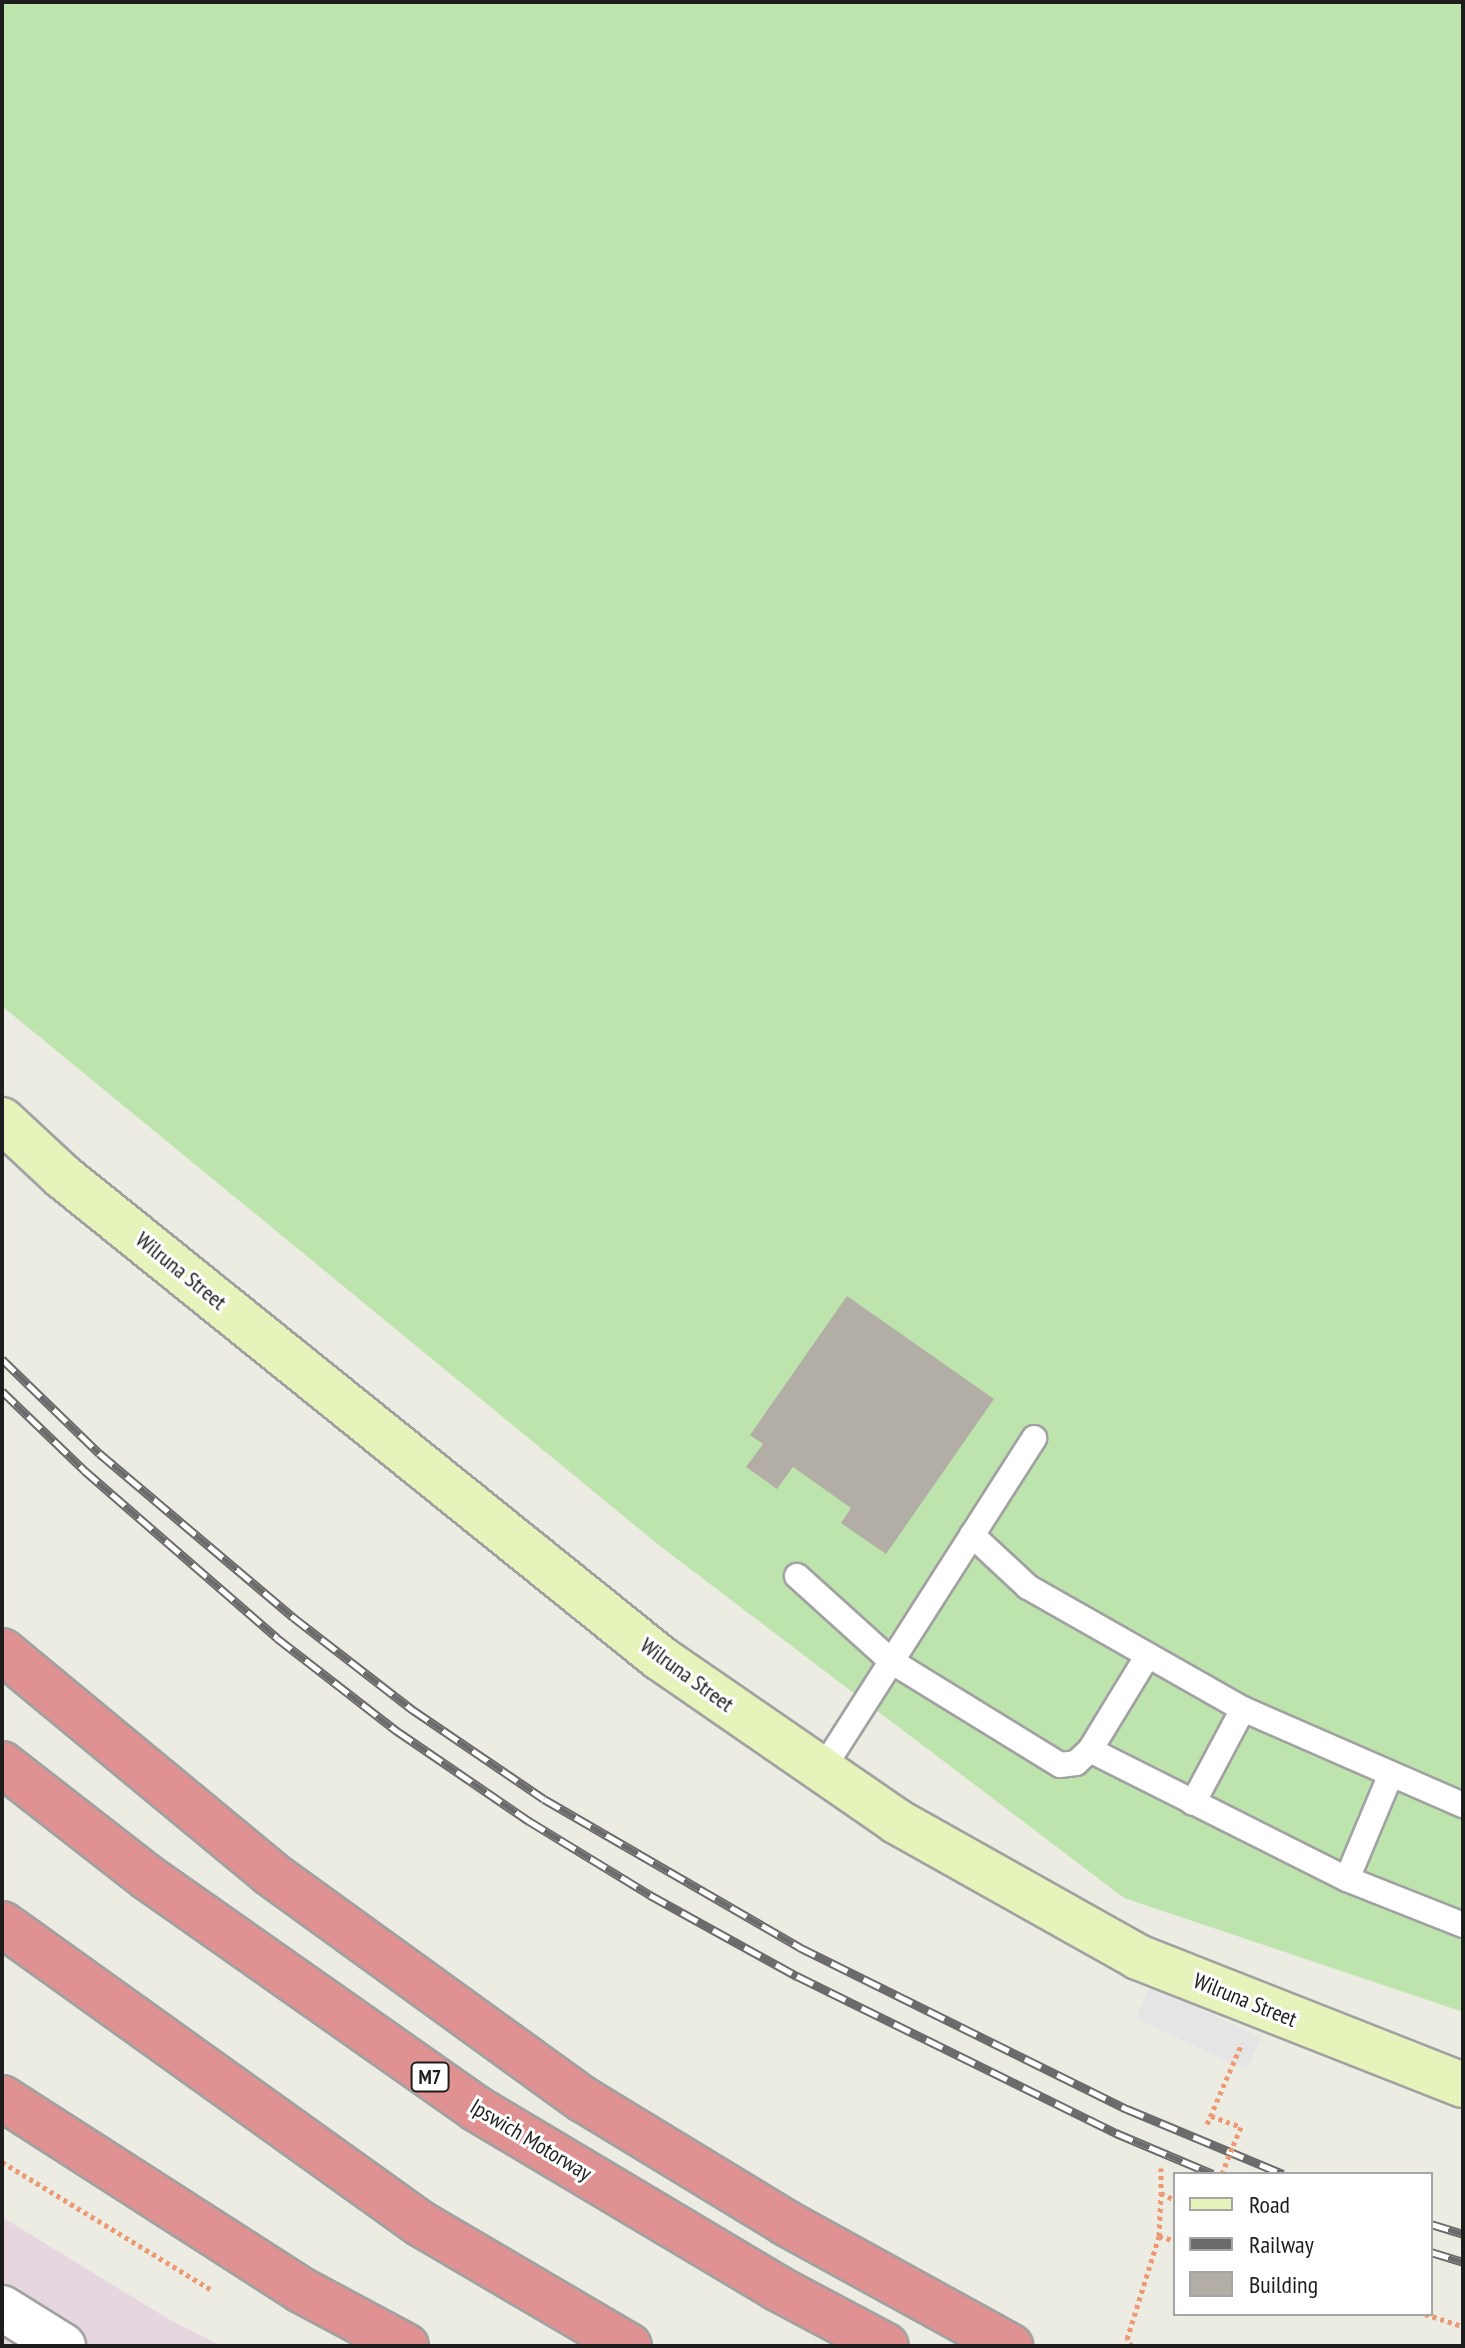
<!DOCTYPE html>
<html>
<head>
<meta charset="utf-8">
<style>
	body { margin:0 }
	#map { position:relative; width:1465px; height:2348px; overflow:hidden; background:#edece3; font-family:"PT Sans Narrow",sans-serif }
	div>[style] { position:absolute }
	[style*='--x'] { left:calc(var(--x)*1px); top:calc(var(--y)*1px); width:calc(var(--w)*1px); rotate:calc(var(--a)*1deg) }
	.industrial>* { inset:0; background:#e6d6e0 }
	.grass>* { inset:0; background:#bde4ad }
	.parking>* { inset:0; background:#e5e5e5; transform-origin:0 0 }
	.building>* { inset:0; background:#b2aea6 }
	.path>* { height:5px; margin-top:-2.5px; transform-origin:0; background:repeating-linear-gradient(90deg,#ee9973 0 4px,transparent 0 8px) }
	.roads { filter:drop-shadow(2px 0 #a1a1a1) drop-shadow(-2px 0 #a1a1a1) drop-shadow(0 2px #a1a1a1) drop-shadow(0 -2px #a1a1a1) }
	.service>* { height:24px; margin:-12px; padding:0 12px; transform-origin:12px; border-radius:12px; background:#fff }
	.minor>* { height:44px; margin:-22px; padding:0 22px; transform-origin:22px; border-radius:22px; background:#fff }
	.secondary>* { height:44px; margin:-22px; padding:0 22px; transform-origin:22px; border-radius:22px; background:#e6f4bb }
	.motorway>* { height:44px; margin:-22px; padding:0 22px; transform-origin:22px; border-radius:22px; background:#df9291 }
	.rail>* { height:9px; margin-top:-4.5px; transform-origin:0; background:repeating-linear-gradient(90deg,#fff 0 18px,#6b6b6b 0 36px); box-sizing:border-box; border-block:2px solid #6b6b6b }
	.path-bridge>* { height:5px; margin-top:-2.5px; transform-origin:0; background:repeating-linear-gradient(90deg,#ee9973 0 4px,transparent 0 8px) }
	span { translate:-50% -50%; white-space:nowrap; text-align:center; line-height:1.15; -webkit-text-stroke:6px #fff; paint-order:stroke }
	.shield-label span { padding:2px 6px; background:#fff; border:2px solid; border-radius:6px; -webkit-text-stroke-width:0 }
	.shield-label { font-size:20px; color:#1d1d1d; font-weight:700 }
	.street-label { font-size:22px; color:#1d1d1d }
	.frame { position:absolute; inset:0; border:4px solid #1d1d1d; pointer-events:none }
	.legend { position:absolute; left:1173px; top:2172px; width:260px; height:144px; box-sizing:border-box; background:#fff; border:2px solid #a5a5a5; margin:0; padding:10px 14px; list-style:none; font-size:24px; color:#1d1d1d }
	.legend li { display:flex; align-items:center; gap:16px; height:40px }
	.legend b { width:40px; border:2px solid #a5a5a5 }
</style>
</head>
<body>
<div id="map">
	<div class="industrial">
		<div style="clip-path:polygon(2px 2217px,170px 2320px,222px 2346px,2px 2346px)"></div>
	</div>
	<div class="grass">
		<div style="clip-path:polygon(2px 2px,1463px 2px,1463px 2012px,1124px 1898px,660px 1546px,2px 1006px)"></div>
	</div>
	<div class="parking">
		<div style="left:1151px;top:1986px;width:122px;height:36px;rotate:25deg"></div>
	</div>
	<div class="building">
		<div style="clip-path:polygon(847px 1296px,994px 1399px,886px 1554px,841px 1523px,851px 1508px,793px 1467px,777px 1489px,746px 1467px,763px 1444px,750px 1435px)"></div>
	</div>
	<div class="path">
		<div style="--x:1211;--y:2116;--w:32;--a:20"></div>
		<div style="--x:1241;--y:2127;--w:21;--a:113"></div>
		<div style="--x:1207;--y:2124;--w:88;--a:-66.6"></div>
		<div style="--x:2;--y:2162;--w:244;--a:31.4"></div>
		<div style="--x:1161;--y:2168;--w:25;--a:90"></div>
		<div style="--x:1161;--y:2193;--w:16;--a:27"></div>
		<div style="--x:1159;--y:2236;--w:17;--a:17"></div>
		<div style="--x:1425;--y:2314;--w:40;--a:18"></div>
		<div style="--x:1132;--y:2346;--w:9;--a:-126"></div>
		<div style="--x:1127;--y:2339;--w:108;--a:-72.7"></div>
		<div style="--x:1159;--y:2236;--w:43;--a:-87.3"></div>
	</div>
	<div class="roads">
		<div class="service">
			<div style="--x:972;--y:1535;--w:76;--a:42.9"></div>
			<div style="--x:1028;--y:1587;--w:247;--a:29.6"></div>
			<div style="--x:1243;--y:1709;--w:240;--a:23.6"></div>
			<div style="--x:797;--y:1576;--w:127;--a:42.1"></div>
			<div style="--x:891;--y:1661;--w:198;--a:31.6"></div>
			<div style="--x:1060;--y:1765;--w:16;--a:-7"></div>
			<div style="--x:1076;--y:1763;--w:19;--a:-43"></div>
			<div style="--x:1090;--y:1750;--w:111;--a:-58.6"></div>
			<div style="--x:1090;--y:1750;--w:288;--a:26.7"></div>
			<div style="--x:1347;--y:1879;--w:125;--a:21.6"></div>
			<div style="--x:822;--y:1770;--w:394;--a:-57.4"></div>
			<div style="--x:1193;--y:1803;--w:106;--a:-62"></div>
			<div style="--x:1347;--y:1879;--w:114;--a:-67.3"></div>
		</div>
		<div class="minor">
			<div style="--x:2;--y:2308;--w:72;--a:31.9"></div>
		</div>
		<div class="secondary">
			<div style="--x:2;--y:1120;--w:82;--a:43"></div>
			<div style="--x:62;--y:1176;--w:768;--a:38.87"></div>
			<div style="--x:660;--y:1658;--w:287;--a:34.6"></div>
			<div style="--x:896;--y:1821;--w:278;--a:29.3"></div>
			<div style="--x:1138;--y:1957;--w:349;--a:21.5"></div>
		</div>
		<div class="motorway">
			<div style="--x:2;--y:1651;--w:348;--a:39.6"></div>
			<div style="--x:270;--y:1873;--w:387;--a:35.9"></div>
			<div style="--x:584;--y:2100;--w:237;--a:31.3"></div>
			<div style="--x:786;--y:2223;--w:256;--a:28.8"></div>
			<div style="--x:2;--y:1764;--w:184;--a:37.9"></div>
			<div style="--x:147;--y:1877;--w:403;--a:35.1"></div>
			<div style="--x:477;--y:2109;--w:349;--a:30.8"></div>
			<div style="--x:777;--y:2288;--w:123;--a:28"></div>
			<div style="--x:2;--y:1924;--w:515;--a:35.6"></div>
			<div style="--x:421;--y:2224;--w:241;--a:30.4"></div>
			<div style="--x:2;--y:2098;--w:355;--a:32.7"></div>
			<div style="--x:301;--y:2290;--w:119;--a:28.1"></div>
		</div>
	</div>
	<div class="rail">
		<div style="--x:2;--y:1359;--w:135;--a:44.1"></div>
		<div style="--x:99;--y:1453;--w:254;--a:40.2"></div>
		<div style="--x:293;--y:1617;--w:152;--a:37.8"></div>
		<div style="--x:413;--y:1710;--w:158;--a:34.2"></div>
		<div style="--x:544;--y:1799;--w:295;--a:30.1"></div>
		<div style="--x:799;--y:1947;--w:366;--a:26.3"></div>
		<div style="--x:1127;--y:2109;--w:169;--a:22.6"></div>
		<div style="--x:2;--y:1391;--w:114;--a:43.9"></div>
		<div style="--x:84;--y:1470;--w:256;--a:41"></div>
		<div style="--x:277;--y:1638;--w:152;--a:37.8"></div>
		<div style="--x:397;--y:1731;--w:160;--a:34.3"></div>
		<div style="--x:529;--y:1821;--w:142;--a:31.4"></div>
		<div style="--x:650;--y:1895;--w:168;--a:28.9"></div>
		<div style="--x:797;--y:1976;--w:356;--a:26.2"></div>
		<div style="--x:1116;--y:2133;--w:105;--a:22.9"></div>
		<div style="--x:1431;--y:2224;--w:34;--a:17"></div>
		<div style="--x:1431;--y:2252;--w:34;--a:17"></div>
	</div>
	<div class="path-bridge">
		<div style="--x:1222;--y:2174;--w:30;--a:-69"></div>
	</div>
	<div class="shield-label">
		<span style="left:430px;top:2077px">M7</span>
	</div>
	<div class="street-label">
		<span style="left:181px;top:1271px;rotate:39deg">Wilruna Street</span>
		<span style="left:687px;top:1675px;rotate:36deg">Wilruna Street</span>
		<span style="left:1245px;top:2000px;rotate:22deg">Wilruna Street</span>
		<span style="left:531px;top:2140px;rotate:31deg">Ipswich Motorway</span>
	</div>
	<div class="frame"></div>
	<ul class="legend">
	<li><b style="height:10px;background:#e6f4bb"></b>Road</li>
	<li><b style="height:10px;background:#6b6b6b"></b>Railway</li>
	<li><b style="height:22px;background:#b2aea6"></b>Building</li>
	</ul>
</div>
</body>
</html>
